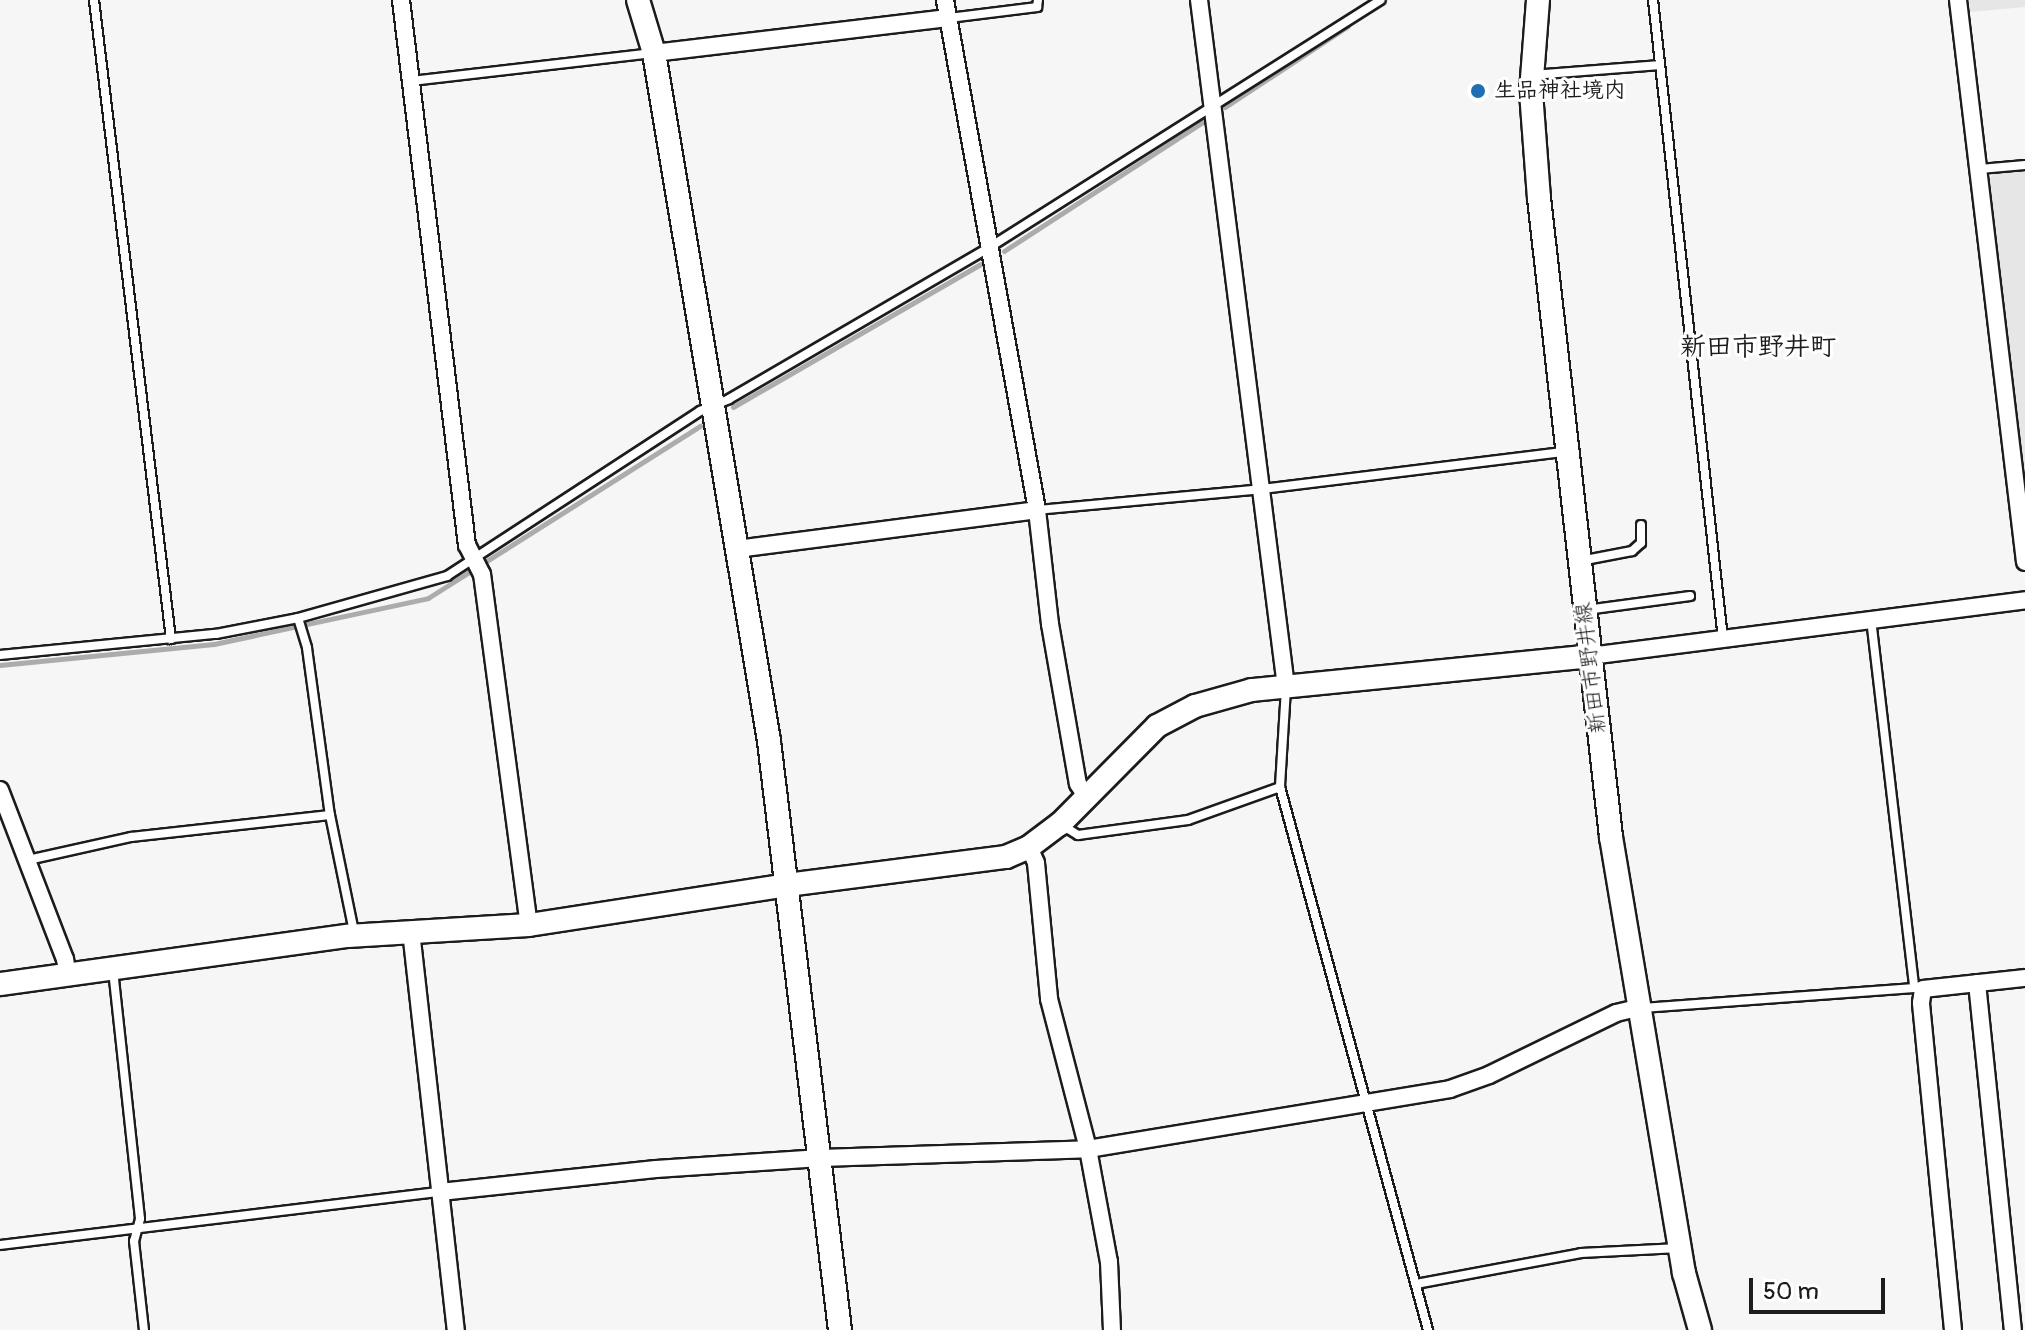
<!DOCTYPE html>
<html>
<head>
<meta charset="utf-8">
<style>
	body { margin:0 }
	#map { position:relative; width:2025px; height:1330px; overflow:hidden; background:#f6f6f6; font-family:Pangolin,"Klee One",sans-serif }
	div>[style] { position:absolute }
	[style*='--x'] { left:calc(var(--x)*1px); top:calc(var(--y)*1px); width:calc(var(--w)*1px); rotate:calc(var(--a)*1deg) }
	.built>* { inset:0; background:#e6e6e6 }
	.stream>* { height:5px; margin:-2.5px; padding:0 2.5px; transform-origin:2.5px; border-radius:2.5px; background:#acacac }
	.roads { filter:drop-shadow(2px 0 #1c1c1c) drop-shadow(-2px 0 #1c1c1c) drop-shadow(0 2px #1c1c1c) drop-shadow(0 -2px #1c1c1c) }
	.lane>* { height:8px; margin:-4px; padding:0 4px; transform-origin:4px; border-radius:4px; background:#fff }
	.street>* { height:16px; margin:-8px; padding:0 8px; transform-origin:8px; border-radius:8px; background:#fff }
	.secondary>* { height:22px; margin:-11px; padding:0 11px; transform-origin:11px; border-radius:11px; background:#fff }
	.dots>* { width:22px; height:22px; translate:-50% -50%; box-sizing:border-box; border:4px solid #fff; border-radius:50% }
	span { translate:-50% -50%; white-space:nowrap; text-align:center; line-height:1.15; -webkit-text-stroke:6px #fff; paint-order:stroke }
	.poi-label { font-size:22px; color:#1c1c1c; font-weight:700 }
	.left { translate:0 -50%; text-align:left }
	.street-label { font-size:22px; color:#1c1c1c }
	.quarter-label { font-size:26px; color:#1c1c1c; font-weight:700 }
	.scale { position:absolute; left:1749px; top:1278px; width:136px; height:36px; box-sizing:border-box; border:4px solid #1c1c1c; border-top:0; padding-left:10px; font-size:24px; line-height:28px; white-space:nowrap; color:#1c1c1c; -webkit-text-stroke:6px #fff; paint-order:stroke }
</style>
</head>
<body>
<div id="map">
	<div class="built">
		<div style="clip-path:polygon(1969px 0,2025px 0,2025px 7px,1970px 12px)"></div>
		<div style="clip-path:polygon(2025px 170px,2025px 506px,1987px 183px,1993px 174px)"></div>
	</div>
	<div class="stream">
		<div style="--x:1225;--y:107;--w:147;--a:-33.4"></div>
		<div style="--x:1004;--y:251;--w:239;--a:-33"></div>
		<div style="--x:733;--y:407;--w:286;--a:-30"></div>
		<div style="--x:0;--y:665;--w:215;--a:-5.6"></div>
		<div style="--x:214;--y:644;--w:219;--a:-12.1"></div>
		<div style="--x:428;--y:598;--w:322;--a:-32.3"></div>
	</div>
	<div class="roads">
		<div class="lane">
			<div style="--x:94;--y:0;--w:644;--a:83.13"></div>
			<div style="--x:1653;--y:0;--w:643;--a:83.75"></div>
			<div style="--x:949;--y:18;--w:89;--a:-7.1"></div>
			<div style="--x:1037;--y:7;--w:7;--a:-82"></div>
			<div style="--x:1533;--y:75;--w:127;--a:-4.5"></div>
			<div style="--x:411;--y:81;--w:244;--a:-6.6"></div>
			<div style="--x:1980;--y:169;--w:45;--a:-5.1"></div>
			<div style="--x:1037;--y:510;--w:226;--a:-5.3"></div>
			<div style="--x:1262;--y:489;--w:305;--a:-7"></div>
			<div style="--x:1580;--y:561;--w:53;--a:-10.9"></div>
			<div style="--x:1632;--y:551;--w:12;--a:-42"></div>
			<div style="--x:1641;--y:543;--w:18;--a:-90"></div>
			<div style="--x:1586;--y:610;--w:105;--a:-7.7"></div>
			<div style="--x:298;--y:618;--w:31;--a:73"></div>
			<div style="--x:307;--y:648;--w:169;--a:82.2"></div>
			<div style="--x:330;--y:815;--w:119;--a:78.4"></div>
			<div style="--x:1871;--y:619;--w:371;--a:83.3"></div>
			<div style="--x:0;--y:655;--w:217;--a:-5.6"></div>
			<div style="--x:216;--y:634;--w:84;--a:-11"></div>
			<div style="--x:298;--y:618;--w:155;--a:-15.7"></div>
			<div style="--x:447;--y:576;--w:302;--a:-33.1"></div>
			<div style="--x:700;--y:411;--w:31;--a:-22"></div>
			<div style="--x:729;--y:399;--w:302;--a:-30.2"></div>
			<div style="--x:990;--y:247;--w:462;--a:-32.3"></div>
			<div style="--x:1286;--y:688;--w:99;--a:93.5"></div>
			<div style="--x:1280;--y:787;--w:563;--a:74.75"></div>
			<div style="--x:1062;--y:825;--w:19;--a:32"></div>
			<div style="--x:1078;--y:835;--w:111;--a:-7.8"></div>
			<div style="--x:1188;--y:820;--w:98;--a:-19.7"></div>
			<div style="--x:28;--y:860;--w:106;--a:-12.6"></div>
			<div style="--x:131;--y:837;--w:200;--a:-6.3"></div>
			<div style="--x:113;--y:970;--w:250;--a:83.8"></div>
			<div style="--x:140;--y:1219;--w:23;--a:105"></div>
			<div style="--x:134;--y:1241;--w:90;--a:83.6"></div>
			<div style="--x:1643;--y:1008;--w:275;--a:-4.2"></div>
			<div style="--x:0;--y:1245;--w:443;--a:-6.9"></div>
			<div style="--x:1416;--y:1284;--w:168;--a:-10.6"></div>
			<div style="--x:1581;--y:1253;--w:98;--a:-2.9"></div>
		</div>
		<div class="street">
			<div style="--x:401;--y:0;--w:549;--a:83.1"></div>
			<div style="--x:467;--y:545;--w:33;--a:63"></div>
			<div style="--x:482;--y:574;--w:354;--a:82.4"></div>
			<div style="--x:945;--y:0;--w:518;--a:79.77"></div>
			<div style="--x:1037;--y:510;--w:115;--a:83.5"></div>
			<div style="--x:1050;--y:624;--w:162;--a:80.1"></div>
			<div style="--x:1078;--y:784;--w:17;--a:57"></div>
			<div style="--x:1199;--y:0;--w:692;--a:82.78"></div>
			<div style="--x:1958;--y:0;--w:566;--a:83.2"></div>
			<div style="--x:654;--y:53;--w:296;--a:-6.8"></div>
			<div style="--x:737;--y:549;--w:303;--a:-7.4"></div>
			<div style="--x:1590;--y:656;--w:439;--a:-7.3"></div>
			<div style="--x:0;--y:790;--w:181;--a:69"></div>
			<div style="--x:65;--y:959;--w:17;--a:80"></div>
			<div style="--x:1029;--y:847;--w:17;--a:66"></div>
			<div style="--x:1036;--y:863;--w:137;--a:84.5"></div>
			<div style="--x:1049;--y:999;--w:155;--a:75.4"></div>
			<div style="--x:1088;--y:1149;--w:115;--a:79.5"></div>
			<div style="--x:1109;--y:1262;--w:68;--a:87.5"></div>
			<div style="--x:411;--y:931;--w:402;--a:83.6"></div>
			<div style="--x:1977;--y:983;--w:349;--a:84.1"></div>
			<div style="--x:440;--y:1192;--w:217;--a:-6.1"></div>
			<div style="--x:656;--y:1169;--w:165;--a:-3.8"></div>
			<div style="--x:821;--y:1158;--w:267;--a:-1.9"></div>
			<div style="--x:1088;--y:1149;--w:367;--a:-9.4"></div>
			<div style="--x:1450;--y:1089;--w:41;--a:-19.7"></div>
			<div style="--x:1489;--y:1075;--w:141;--a:-26"></div>
			<div style="--x:1616;--y:1013;--w:23;--a:-13"></div>
			<div style="--x:1953;--y:1330;--w:329;--a:-95.6"></div>
			<div style="--x:1921;--y:1003;--w:14;--a:-82"></div>
			<div style="--x:1923;--y:989;--w:103;--a:-6.2"></div>
		</div>
		<div class="secondary">
			<div style="--x:638;--y:0;--w:55;--a:73.2"></div>
			<div style="--x:654;--y:53;--w:698;--a:80.51"></div>
			<div style="--x:769;--y:741;--w:593;--a:83.13"></div>
			<div style="--x:1538;--y:0;--w:92;--a:94.4"></div>
			<div style="--x:1531;--y:92;--w:106;--a:85.7"></div>
			<div style="--x:1539;--y:198;--w:643;--a:83.57"></div>
			<div style="--x:1611;--y:837;--w:442;--a:80.5"></div>
			<div style="--x:1684;--y:1273;--w:59;--a:74.3"></div>
			<div style="--x:0;--y:984;--w:351;--a:-7.9"></div>
			<div style="--x:348;--y:936;--w:181;--a:-3.5"></div>
			<div style="--x:529;--y:925;--w:261;--a:-8.8"></div>
			<div style="--x:787;--y:885;--w:221;--a:-7.3"></div>
			<div style="--x:1006;--y:857;--w:25;--a:-23"></div>
			<div style="--x:1029;--y:847;--w:39;--a:-37"></div>
			<div style="--x:1060;--y:824;--w:138;--a:-45.3"></div>
			<div style="--x:1157;--y:726;--w:43;--a:-27.8"></div>
			<div style="--x:1195;--y:706;--w:59;--a:-15.7"></div>
			<div style="--x:1252;--y:690;--w:340;--a:-5.7"></div>
		</div>
	</div>
	<div class="dots">
		<div style="left:1478px;top:91px;background:#1f6fb2"></div>
	</div>
	<div class="poi-label">
		<span class="left" style="left:1494px;top:91px">生品神社境内</span>
	</div>
	<div class="street-label">
		<span style="left:1591px;top:668px;rotate:-97deg">新田市野井線</span>
	</div>
	<div class="quarter-label">
		<span style="left:1758px;top:348px">新田市野井町</span>
	</div>
	<div class="scale">50 m</div>
</div>
</body>
</html>
